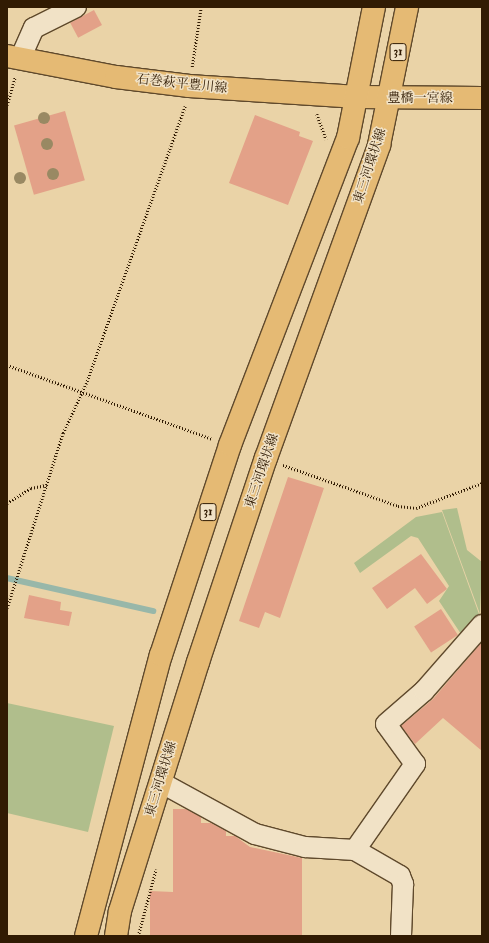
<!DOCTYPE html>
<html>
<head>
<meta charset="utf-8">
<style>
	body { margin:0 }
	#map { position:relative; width:489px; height:943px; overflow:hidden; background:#ead3a7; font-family:"IM FELL Double Pica","Noto Serif JP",serif }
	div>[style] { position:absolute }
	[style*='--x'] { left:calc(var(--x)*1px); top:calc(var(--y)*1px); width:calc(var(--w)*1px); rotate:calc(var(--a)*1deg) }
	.green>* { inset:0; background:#b0be8c }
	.stream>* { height:5.5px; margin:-2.75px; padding:0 2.75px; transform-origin:2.75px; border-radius:2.75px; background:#98b7a9 }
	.building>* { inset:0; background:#e3a188; transform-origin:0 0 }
	.path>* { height:2.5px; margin-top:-1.25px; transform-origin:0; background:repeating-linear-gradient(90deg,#311b03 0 1px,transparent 0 3px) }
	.roads { filter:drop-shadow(1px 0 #5f492c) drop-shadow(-1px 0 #5f492c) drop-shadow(0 1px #5f492c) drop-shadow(0 -1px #5f492c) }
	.minor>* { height:20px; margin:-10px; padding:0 10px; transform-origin:10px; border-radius:10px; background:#f1e2c6 }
	.major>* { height:22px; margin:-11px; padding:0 11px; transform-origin:11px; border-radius:11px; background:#e5ba74 }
	.trees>* { width:12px; height:12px; margin:-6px; border-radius:50%; background:#998963 }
	span { translate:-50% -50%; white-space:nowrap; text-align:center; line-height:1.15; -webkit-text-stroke:3px #f1e2c6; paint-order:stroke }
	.shield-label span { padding:1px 3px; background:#f1e2c6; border:1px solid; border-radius:3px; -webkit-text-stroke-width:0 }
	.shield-label { font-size:12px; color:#311b03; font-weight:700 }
	.street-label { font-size:13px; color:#311b03 }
	.frame { position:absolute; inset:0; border:8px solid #311b03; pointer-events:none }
</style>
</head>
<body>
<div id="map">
	<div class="green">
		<div style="clip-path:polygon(457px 508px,467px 550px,482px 562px,480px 614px,442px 510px)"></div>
		<div style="clip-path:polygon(442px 512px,479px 614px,461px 634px,439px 601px,449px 586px,418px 538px,411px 536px,360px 573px,354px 563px,416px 517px)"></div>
		<div style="clip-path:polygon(7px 703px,114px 726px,88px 832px,7px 813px)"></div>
	</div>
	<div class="stream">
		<div style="--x:7;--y:578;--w:150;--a:12.7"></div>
	</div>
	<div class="building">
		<div style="left:94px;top:10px;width:17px;height:27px;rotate:62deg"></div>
		<div style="left:65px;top:111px;width:72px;height:53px;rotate:74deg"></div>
		<div style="clip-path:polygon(255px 115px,300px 132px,299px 136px,313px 141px,288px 205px,229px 183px)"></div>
		<div style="clip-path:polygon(288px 477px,324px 488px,280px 618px,265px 612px,259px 628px,239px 621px)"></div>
		<div style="clip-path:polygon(421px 554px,447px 589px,427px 604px,415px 588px,387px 609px,372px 588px)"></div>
		<div style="clip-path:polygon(29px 595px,61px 602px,60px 610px,72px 612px,69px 626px,24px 618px)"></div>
		<div style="left:441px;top:609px;width:31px;height:32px;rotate:57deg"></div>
		<div style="clip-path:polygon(482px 642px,482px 751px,443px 718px,415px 744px,401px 726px,433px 699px)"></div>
		<div style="clip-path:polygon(173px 809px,186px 809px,201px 817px,201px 823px,211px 823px,226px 831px,226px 836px,235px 836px,250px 847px,302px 858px,302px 936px,150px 936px,150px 891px,173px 892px)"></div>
	</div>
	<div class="path">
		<div style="--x:192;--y:67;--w:61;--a:-81.5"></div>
		<div style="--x:7;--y:105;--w:29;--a:-74"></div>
		<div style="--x:317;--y:114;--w:27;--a:70"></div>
		<div style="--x:7;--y:365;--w:218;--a:19.8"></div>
		<div style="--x:283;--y:465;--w:122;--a:19.6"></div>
		<div style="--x:398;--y:506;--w:18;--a:6"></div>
		<div style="--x:416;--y:508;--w:71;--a:-20.7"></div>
		<div style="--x:7;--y:503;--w:28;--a:-32"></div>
		<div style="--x:31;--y:488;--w:16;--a:-11"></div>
		<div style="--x:7;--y:608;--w:184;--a:-72.3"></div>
		<div style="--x:63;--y:433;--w:54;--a:-64.9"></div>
		<div style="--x:86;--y:384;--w:295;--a:-70.4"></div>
		<div style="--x:138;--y:936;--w:69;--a:-75"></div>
	</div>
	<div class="roads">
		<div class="minor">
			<div style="--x:20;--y:59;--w:34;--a:-66"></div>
			<div style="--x:34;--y:28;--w:47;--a:-26.6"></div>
			<div style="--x:160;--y:782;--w:108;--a:28.7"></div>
			<div style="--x:255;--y:834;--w:52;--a:14.6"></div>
			<div style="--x:305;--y:847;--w:50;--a:3.4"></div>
			<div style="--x:355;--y:850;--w:52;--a:30"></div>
			<div style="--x:400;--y:876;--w:9;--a:69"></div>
			<div style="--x:403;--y:884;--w:52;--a:92.2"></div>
			<div style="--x:355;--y:850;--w:105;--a:-55.1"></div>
			<div style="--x:415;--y:764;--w:49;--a:-125.9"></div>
			<div style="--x:386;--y:724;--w:50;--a:-41"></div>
			<div style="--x:424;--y:691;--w:88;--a:-48.7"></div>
		</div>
		<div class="major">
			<div style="--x:7;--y:56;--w:111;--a:10.9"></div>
			<div style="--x:116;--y:77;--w:74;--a:7"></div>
			<div style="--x:189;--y:86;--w:169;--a:3.7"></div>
			<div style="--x:358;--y:97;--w:124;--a:0.5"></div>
			<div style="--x:86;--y:936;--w:291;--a:-75.1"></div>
			<div style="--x:161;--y:655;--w:221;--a:-71.8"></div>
			<div style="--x:230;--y:445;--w:329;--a:-69"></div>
			<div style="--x:348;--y:138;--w:134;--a:-78.8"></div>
			<div style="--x:116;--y:936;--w:25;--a:-81"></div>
			<div style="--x:120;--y:911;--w:261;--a:-72.6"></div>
			<div style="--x:198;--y:662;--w:215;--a:-71.6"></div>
			<div style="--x:266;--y:458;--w:333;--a:-70.1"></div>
			<div style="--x:379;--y:145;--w:141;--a:-78.5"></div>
		</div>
	</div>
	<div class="trees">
		<div style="left:44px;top:118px"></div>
		<div style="left:47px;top:144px"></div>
		<div style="left:53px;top:174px"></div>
		<div style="left:20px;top:178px"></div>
	</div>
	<div class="shield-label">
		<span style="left:398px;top:52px">31</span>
		<span style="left:208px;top:512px">31</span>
	</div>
	<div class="street-label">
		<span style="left:182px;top:84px;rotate:6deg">石巻萩平豊川線</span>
		<span style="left:420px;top:98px">豊橋一宮線</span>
		<span style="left:370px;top:166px;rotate:-72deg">東三河環状線</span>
		<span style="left:262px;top:471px;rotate:-71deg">東三河環状線</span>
		<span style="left:161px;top:779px;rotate:-73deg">東三河環状線</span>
	</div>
	<div class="frame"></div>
</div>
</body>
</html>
